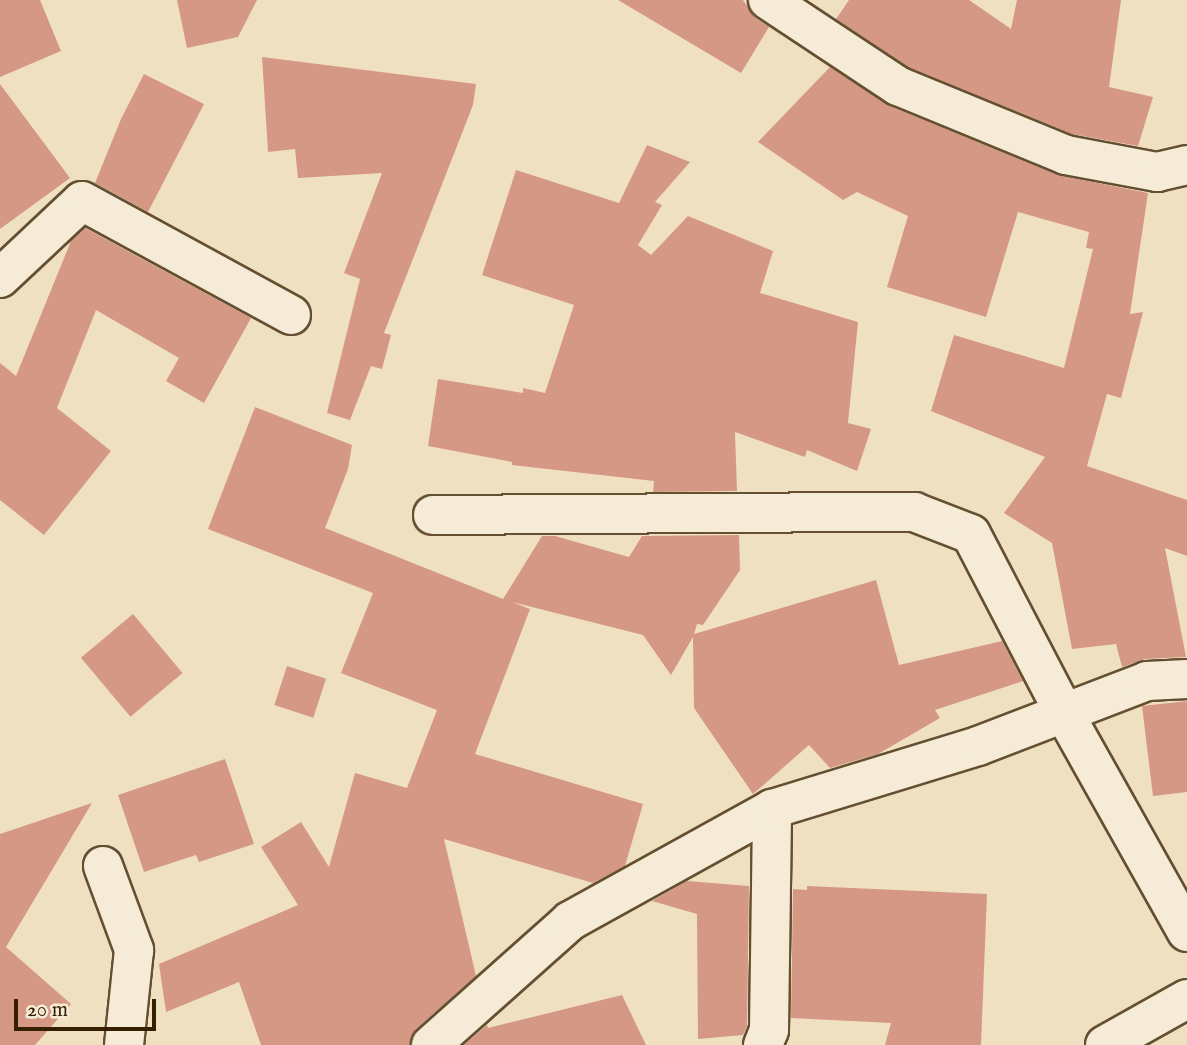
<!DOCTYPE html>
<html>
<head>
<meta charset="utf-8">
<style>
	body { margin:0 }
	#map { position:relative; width:1187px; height:1045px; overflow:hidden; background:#f0e0c2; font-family:"IM FELL English",serif }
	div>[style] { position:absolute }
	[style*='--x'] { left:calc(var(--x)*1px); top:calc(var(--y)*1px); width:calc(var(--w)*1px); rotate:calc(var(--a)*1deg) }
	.building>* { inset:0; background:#d59884; transform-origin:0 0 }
	.roads { filter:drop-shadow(2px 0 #644f30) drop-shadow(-2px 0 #644f30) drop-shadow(0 2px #644f30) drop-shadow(0 -2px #644f30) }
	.minor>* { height:38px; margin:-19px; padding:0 19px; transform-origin:19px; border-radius:19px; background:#f5ebd7 }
	.tertiary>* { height:38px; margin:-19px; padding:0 19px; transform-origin:19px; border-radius:19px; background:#f5ebd7 }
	span { translate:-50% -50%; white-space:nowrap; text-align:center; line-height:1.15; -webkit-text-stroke:5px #f5ebd7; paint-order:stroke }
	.scale { position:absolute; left:14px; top:999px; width:142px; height:32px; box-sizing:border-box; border:4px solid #351f00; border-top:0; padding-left:9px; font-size:21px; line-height:24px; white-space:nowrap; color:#351f00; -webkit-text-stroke:5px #f5ebd7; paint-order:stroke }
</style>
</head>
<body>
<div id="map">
	<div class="building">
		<div style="clip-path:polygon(0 0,40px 0,61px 51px,0 77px)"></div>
		<div style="clip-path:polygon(177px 0,257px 0,238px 37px,187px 48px)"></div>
		<div style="clip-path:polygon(618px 0,743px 0,755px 18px,769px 27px,741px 73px)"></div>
		<div style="clip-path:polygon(849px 0,969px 0,1011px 29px,1017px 0,1121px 0,1109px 87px,1153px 97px,1138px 146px,1072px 134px,908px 67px,836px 19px)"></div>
		<div style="clip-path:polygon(262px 57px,476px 84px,473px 105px,384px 333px,391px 335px,382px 369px,371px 366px,350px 420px,327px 413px,360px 279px,344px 273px,382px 173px,298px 178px,295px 149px,268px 152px)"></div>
		<div style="clip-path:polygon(830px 67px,890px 106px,1058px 175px,1148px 193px,1130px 314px,1143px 312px,1121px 398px,1107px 394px,1087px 466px,1187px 500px,1187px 556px,1165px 548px,1186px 657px,1145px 659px,1122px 667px,1116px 644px,1072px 649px,1052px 543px,1004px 513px,1045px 457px,931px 411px,954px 335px,1064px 368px,1093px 249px,1086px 248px,1089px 232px,1018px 212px,986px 317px,887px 287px,908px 216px,857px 192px,843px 200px,758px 142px)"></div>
		<div style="clip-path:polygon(144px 74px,204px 104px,148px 212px,95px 183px,121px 119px)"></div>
		<div style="clip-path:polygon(0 84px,70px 178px,0 229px)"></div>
		<div style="clip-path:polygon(647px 145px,690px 162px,655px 202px,662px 205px,638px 245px,651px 255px,688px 216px,773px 251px,760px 293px,858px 322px,848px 423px,871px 429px,857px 471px,807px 450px,805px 457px,735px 432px,737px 491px,653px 492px,654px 481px,512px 465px,512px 462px,428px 446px,438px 379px,523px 393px,523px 388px,545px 393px,574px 305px,482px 275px,516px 170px,619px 203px)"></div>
		<div style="clip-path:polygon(85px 228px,251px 318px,204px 403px,166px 381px,179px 358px,96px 310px,57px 408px,111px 451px,44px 535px,0 500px,0 363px,16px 376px,71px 241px)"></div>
		<div style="clip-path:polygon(255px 407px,352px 445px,348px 469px,325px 528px,503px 599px,542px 536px,555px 536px,629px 557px,642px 536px,739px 535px,740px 570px,703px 625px,697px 624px,694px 634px,876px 580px,899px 665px,1002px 641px,1023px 681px,935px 710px,940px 718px,878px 754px,830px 768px,809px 745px,753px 794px,694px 708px,693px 637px,671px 675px,643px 635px,512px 602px,530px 609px,475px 754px,643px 804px,625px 866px,593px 883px,444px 839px,476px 976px,416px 1029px,410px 1045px,261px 1045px,239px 982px,166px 1012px,159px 964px,298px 905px,261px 847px,301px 822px,329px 867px,355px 773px,407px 788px,437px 710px,341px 673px,373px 593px,208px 529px)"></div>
		<div style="left:133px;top:614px;width:77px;height:68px;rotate:50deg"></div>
		<div style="left:287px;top:666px;width:41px;height:41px;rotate:18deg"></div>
		<div style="clip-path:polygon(1187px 701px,1187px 792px,1153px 796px,1142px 706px)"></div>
		<div style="clip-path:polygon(225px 759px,254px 844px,199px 862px,196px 855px,144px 872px,118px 795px)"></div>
		<div style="clip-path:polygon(92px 803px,6px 947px,71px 1004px,35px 1045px,0 1045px,0 834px)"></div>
		<div style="clip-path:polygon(687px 881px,749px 886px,747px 1026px,743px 1035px,698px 1039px,697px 914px,652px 901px)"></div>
		<div style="clip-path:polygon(807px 886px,987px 894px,981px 1045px,885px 1045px,891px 1023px,791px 1018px,793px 889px,807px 890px)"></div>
		<div style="clip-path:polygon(622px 995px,646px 1045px,464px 1045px,487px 1025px,488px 1028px)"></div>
	</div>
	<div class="roads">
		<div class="minor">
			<div style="--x:768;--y:0;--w:156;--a:33.5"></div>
			<div style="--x:898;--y:86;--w:182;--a:22.3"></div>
			<div style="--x:1066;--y:155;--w:93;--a:10.6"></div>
			<div style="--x:1157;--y:172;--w:31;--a:-13"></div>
			<div style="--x:0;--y:278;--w:112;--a:-43.2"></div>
			<div style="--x:82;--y:201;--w:238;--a:28.6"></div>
			<div style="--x:433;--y:515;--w:481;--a:-0.4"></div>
			<div style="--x:914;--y:512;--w:61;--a:21.1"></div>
			<div style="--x:971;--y:534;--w:202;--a:62.5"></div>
			<div style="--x:1064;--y:713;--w:251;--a:60.7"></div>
			<div style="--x:103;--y:866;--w:90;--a:69.7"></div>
			<div style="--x:134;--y:950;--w:96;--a:96"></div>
			<div style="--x:763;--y:1045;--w:16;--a:-68"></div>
			<div style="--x:769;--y:1030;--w:221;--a:-89.2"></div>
			<div style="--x:1105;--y:1045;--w:94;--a:-29.3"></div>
		</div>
		<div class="tertiary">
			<div style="--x:431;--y:1045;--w:186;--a:-41.7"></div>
			<div style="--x:570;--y:921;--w:231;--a:-29"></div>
			<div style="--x:772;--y:809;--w:215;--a:-17"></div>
			<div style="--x:978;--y:746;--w:181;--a:-21"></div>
			<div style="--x:1147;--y:681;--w:40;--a:-2.9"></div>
		</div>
	</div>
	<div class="scale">20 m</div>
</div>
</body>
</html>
